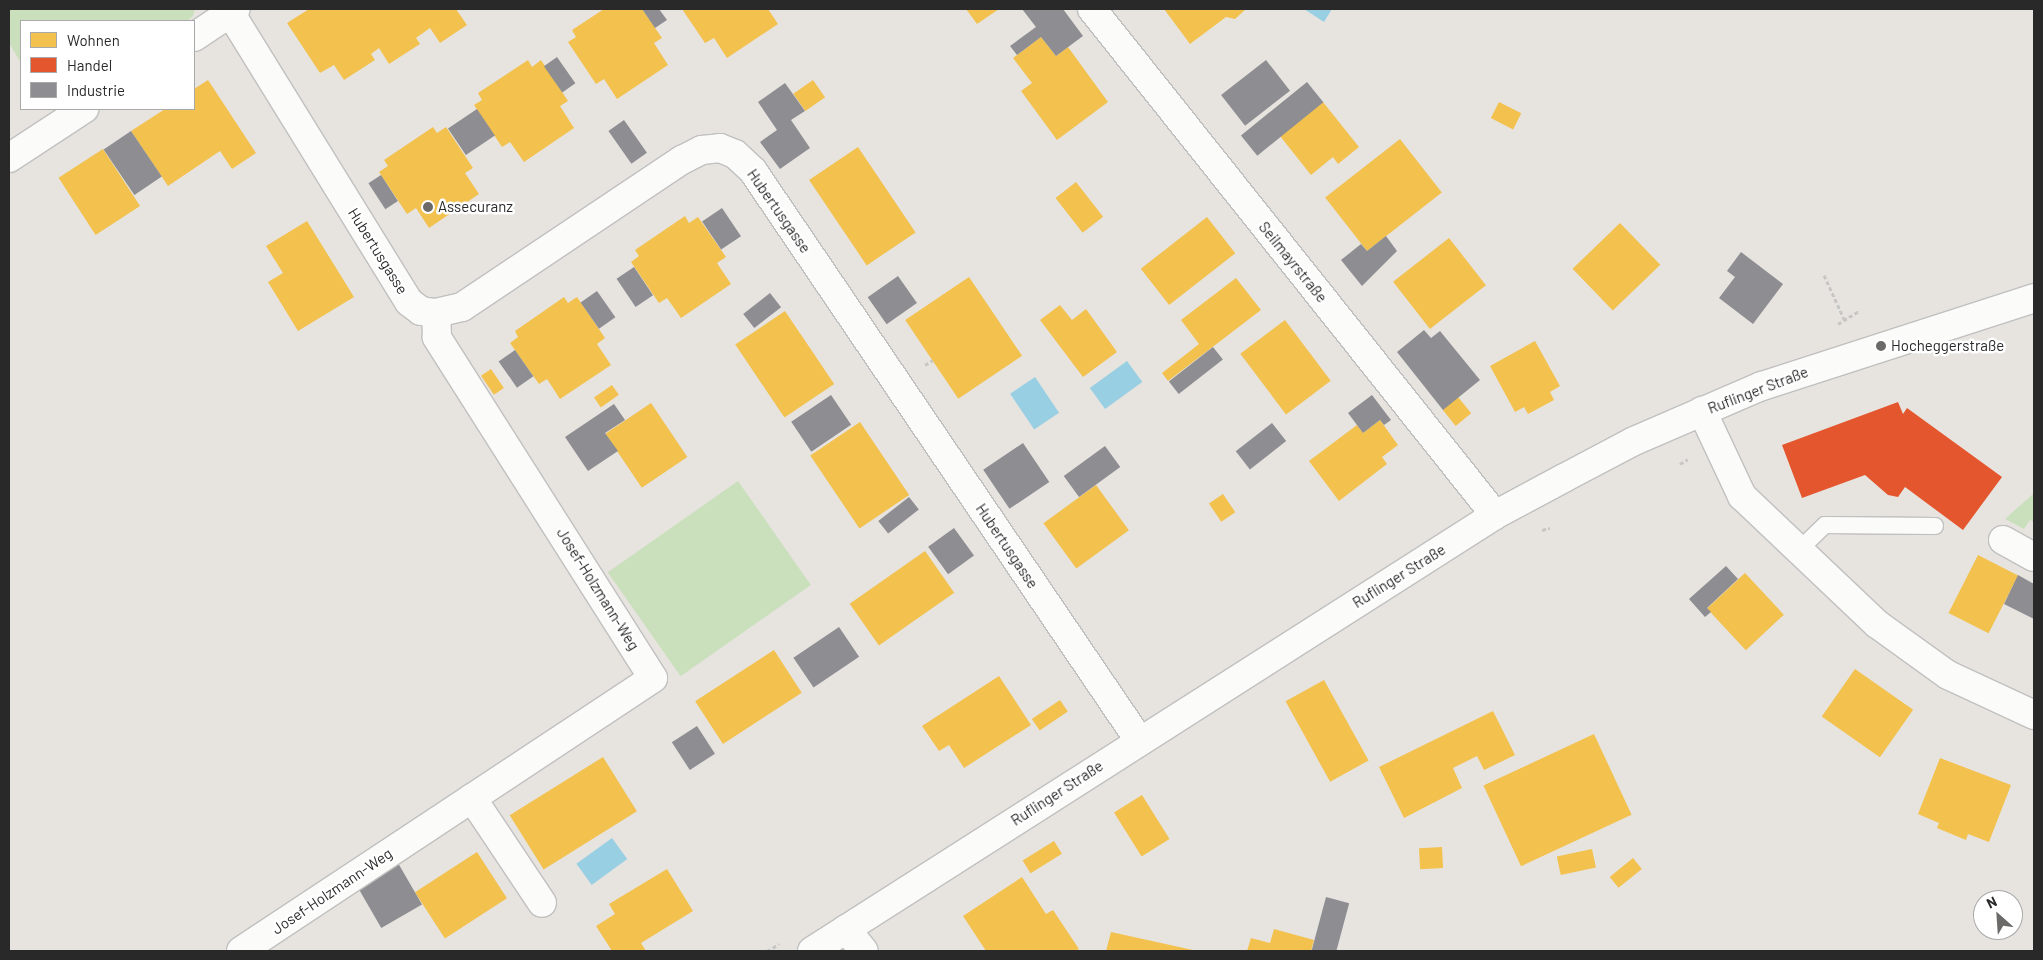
<!DOCTYPE html>
<html>
<head>
<meta charset="utf-8">
<style>
	body { margin:0 }
	#map { position:relative; width:2043px; height:960px; overflow:hidden; background:#e7e4e0; font-family:Barlow,sans-serif }
	div>[style] { position:absolute }
	[style*='--x'] { left:calc(var(--x)*1px); top:calc(var(--y)*1px); width:calc(var(--w)*1px); rotate:calc(var(--a)*1deg) }
	.green>* { inset:0; background:#cae0bc; transform-origin:0 0 }
	.water>* { inset:0; background:#99cfe3; transform-origin:0 0 }
	.homes>* { inset:0; background:#f2c14e; transform-origin:0 0 }
	.shops>* { inset:0; background:#e4572e }
	.industry>* { inset:0; background:#8d8d92; transform-origin:0 0 }
	.path>* { height:3px; margin-top:-1.5px; transform-origin:0; background:repeating-linear-gradient(90deg,#c6c6c5 0 4px,transparent 0 6.5px) }
	.roads { filter:drop-shadow(1px 0 #c1c0c0) drop-shadow(-1px 0 #c1c0c0) drop-shadow(0 1px #c1c0c0) drop-shadow(0 -1px #c1c0c0) }
	.service>* { height:16px; margin:-8px; padding:0 8px; transform-origin:8px; border-radius:8px; background:#fbfbfa }
	.minor>* { height:28px; margin:-14px; padding:0 14px; transform-origin:14px; border-radius:14px; background:#fbfbfa }
	.tertiary>* { height:28px; margin:-14px; padding:0 14px; transform-origin:14px; border-radius:14px; background:#fbfbfa }
	.dots>* { width:14px; height:14px; translate:-50% -50%; box-sizing:border-box; border:2px solid #fff; border-radius:50% }
	span { translate:-50% -50%; white-space:nowrap; text-align:center; line-height:1.15; -webkit-text-stroke:5px #fff; paint-order:stroke }
	.poi-label { font-size:15px; color:#292929 }
	.left { translate:0 -50%; text-align:left }
	.street-label { font-size:15px; color:#292929 }
	.frame { position:absolute; inset:0; border:10px solid #292929; pointer-events:none }
	.legend { position:absolute; left:20px; top:20px; width:175px; height:90px; box-sizing:border-box; background:#fff; border:1px solid #a9a9a9; margin:0; padding:6px 9px; list-style:none; font-size:15px; color:#292929 }
	.legend li { display:flex; align-items:center; gap:10px; height:25px }
	.legend b { width:25px; border:1px solid #a9a9a9 }
	.north { position:absolute; left:1973px; top:890px; width:50px; height:50px; box-sizing:border-box; background:#fff; border:1px solid #a9a9a9; border-radius:50%; rotate:334deg; font-size:14px; font-weight:700; line-height:20px; text-align:center; color:#292929 }
	.north::after { content:''; display:block; margin:auto; width:18px; height:22px; background:#6c6a69; clip-path:polygon(50% 0,100% 100%,50% 72%,0 100%) }
</style>
</head>
<body>
<div id="map">
	<div class="green">
		<div style="clip-path:polygon(9px 9px,195px 9px,193px 16px,187px 21px,21px 21px,21px 63px,9px 43px)"></div>
		<div style="left:738px;top:481px;width:127px;height:159px;rotate:55deg"></div>
		<div style="clip-path:polygon(2034px 493px,2034px 522px,2030px 520px,2024px 529px,2005px 519px)"></div>
	</div>
	<div class="water">
		<div style="clip-path:polygon(1304px 9px,1332px 9px,1324px 22px)"></div>
		<div style="left:1127px;top:361px;width:26px;height:46px;rotate:54deg"></div>
		<div style="left:1035px;top:377px;width:43px;height:30px;rotate:56deg"></div>
		<div style="left:612px;top:838px;width:26px;height:44px;rotate:54deg"></div>
	</div>
	<div class="homes">
		<div style="clip-path:polygon(309px 9px,456px 9px,467px 25px,440px 43px,430px 28px,416px 38px,420px 44px,389px 64px,379px 48px,371px 54px,375px 60px,344px 80px,334px 65px,320px 73px,287px 23px)"></div>
		<div style="clip-path:polygon(604px 9px,642px 9px,662px 38px,654px 43px,668px 65px,617px 99px,604px 79px,596px 84px,568px 42px,576px 37px,572px 30px)"></div>
		<div style="clip-path:polygon(682px 9px,768px 9px,778px 24px,727px 58px,714px 38px,705px 43px)"></div>
		<div style="clip-path:polygon(966px 9px,999px 9px,977px 24px)"></div>
		<div style="clip-path:polygon(1164px 9px,1246px 9px,1235px 19px,1226px 17px,1190px 44px)"></div>
		<div style="clip-path:polygon(1041px 37px,1056px 56px,1068px 47px,1108px 102px,1057px 140px,1021px 91px,1032px 83px,1013px 58px)"></div>
		<div style="clip-path:polygon(528px 60px,532px 67px,541px 60px,568px 101px,560px 106px,574px 128px,524px 162px,510px 142px,502px 147px,474px 105px,482px 100px,478px 93px)"></div>
		<div style="clip-path:polygon(208px 80px,256px 153px,232px 169px,220px 151px,168px 186px,131px 131px,165px 109px,194px 109px,194px 89px)"></div>
		<div style="left:813px;top:80px;width:21px;height:24px;rotate:55deg"></div>
		<div style="clip-path:polygon(1323px 102px,1359px 147px,1338px 164px,1333px 157px,1311px 175px,1280px 136px)"></div>
		<div style="left:1499px;top:102px;width:25px;height:18px;rotate:27deg"></div>
		<div style="clip-path:polygon(433px 127px,437px 133px,446px 127px,473px 168px,465px 173px,479px 194px,429px 228px,416px 208px,407px 214px,379px 172px,388px 166px,384px 160px)"></div>
		<div style="left:1400px;top:139px;width:68px;height:95px;rotate:52deg"></div>
		<div style="left:858px;top:147px;width:103px;height:59px;rotate:56deg"></div>
		<div style="left:103px;top:149px;width:68px;height:53px;rotate:57deg"></div>
		<div style="left:1076px;top:182px;width:44px;height:26px;rotate:52deg"></div>
		<div style="clip-path:polygon(685px 216px,689px 223px,698px 217px,726px 257px,717px 263px,731px 284px,681px 318px,667px 298px,659px 303px,631px 262px,639px 256px,635px 250px)"></div>
		<div style="left:1207px;top:217px;width:46px;height:84px;rotate:52deg"></div>
		<div style="clip-path:polygon(307px 221px,354px 297px,298px 331px,268px 282px,283px 273px,266px 246px)"></div>
		<div style="left:1620px;top:223px;width:58px;height:66px;rotate:46deg"></div>
		<div style="left:1449px;top:238px;width:60px;height:71px;rotate:52deg"></div>
		<div style="left:969px;top:277px;width:95px;height:77px;rotate:56deg"></div>
		<div style="clip-path:polygon(1236px 278px,1261px 310px,1168px 381px,1162px 373px,1199px 344px,1181px 320px)"></div>
		<div style="clip-path:polygon(564px 297px,568px 303px,577px 297px,605px 338px,597px 344px,611px 365px,560px 399px,547px 379px,539px 384px,510px 343px,518px 337px,515px 331px)"></div>
		<div style="clip-path:polygon(1060px 305px,1072px 320px,1086px 309px,1117px 352px,1083px 377px,1040px 320px)"></div>
		<div style="left:785px;top:311px;width:88px;height:60px;rotate:56deg"></div>
		<div style="left:1285px;top:320px;width:76px;height:56px;rotate:53deg"></div>
		<div style="clip-path:polygon(1535px 341px,1560px 386px,1550px 392px,1554px 400px,1528px 414px,1524px 407px,1515px 412px,1490px 366px)"></div>
		<div style="left:491px;top:369px;width:23px;height:12px;rotate:56deg"></div>
		<div style="left:612px;top:385px;width:12px;height:22px;rotate:55deg"></div>
		<div style="left:1458px;top:397px;width:21px;height:20px;rotate:51deg"></div>
		<div style="left:651px;top:403px;width:65px;height:55px;rotate:56deg"></div>
		<div style="clip-path:polygon(1380px 420px,1398px 445px,1382px 457px,1387px 464px,1339px 501px,1309px 461px,1357px 425px,1363px 433px)"></div>
		<div style="left:860px;top:422px;width:88px;height:60px;rotate:56deg"></div>
		<div style="left:1096px;top:485px;width:56px;height:65px;rotate:54deg"></div>
		<div style="left:1223px;top:494px;width:22px;height:17px;rotate:56deg"></div>
		<div style="left:925px;top:551px;width:51px;height:92px;rotate:55deg"></div>
		<div style="left:1978px;top:555px;width:45px;height:65px;rotate:27deg"></div>
		<div style="left:1745px;top:573px;width:57px;height:52px;rotate:47deg"></div>
		<div style="left:774px;top:650px;width:51px;height:94px;rotate:57deg"></div>
		<div style="left:1855px;top:669px;width:71px;height:58px;rotate:35deg"></div>
		<div style="clip-path:polygon(999px 676px,1031px 725px,964px 768px,949px 745px,939px 751px,922px 726px)"></div>
		<div style="left:1324px;top:680px;width:92px;height:44px;rotate:61deg"></div>
		<div style="left:1060px;top:700px;width:14px;height:34px;rotate:56deg"></div>
		<div style="clip-path:polygon(1493px 711px,1515px 755px,1484px 770px,1477px 756px,1453px 768px,1462px 788px,1404px 818px,1379px 767px)"></div>
		<div style="left:1594px;top:734px;width:89px;height:122px;rotate:65deg"></div>
		<div style="left:603px;top:757px;width:64px;height:110px;rotate:58deg"></div>
		<div style="clip-path:polygon(1940px 758px,2011px 785px,1989px 842px,1968px 834px,1966px 840px,1937px 828px,1939px 823px,1918px 814px)"></div>
		<div style="left:1142px;top:795px;width:52px;height:33px;rotate:58deg"></div>
		<div style="left:1054px;top:841px;width:15px;height:37px;rotate:58deg"></div>
		<div style="left:1442px;top:847px;width:21px;height:23px;rotate:87deg"></div>
		<div style="left:1592px;top:849px;width:19px;height:36px;rotate:78deg"></div>
		<div style="left:477px;top:852px;width:55px;height:74px;rotate:57deg"></div>
		<div style="left:1633px;top:858px;width:14px;height:30px;rotate:51deg"></div>
		<div style="clip-path:polygon(667px 869px,693px 911px,641px 943px,646px 951px,612px 951px,596px 926px,615px 914px,609px 904px)"></div>
		<div style="clip-path:polygon(1022px 877px,1046px 914px,1053px 910px,1079px 949px,1075px 951px,986px 951px,963px 916px)"></div>
		<div style="clip-path:polygon(1274px 929px,1314px 940px,1311px 951px,1247px 951px,1251px 938px,1270px 943px)"></div>
		<div style="clip-path:polygon(1111px 932px,1193px 950px,1193px 951px,1106px 951px)"></div>
	</div>
	<div class="shops">
		<div style="clip-path:polygon(1898px 402px,1903px 414px,1907px 408px,2002px 477px,1963px 530px,1905px 487px,1898px 497px,1888px 495px,1865px 475px,1802px 498px,1782px 445px)"></div>
	</div>
	<div class="industry">
		<div style="clip-path:polygon(642px 9px,659px 9px,667px 20px,655px 28px)"></div>
		<div style="clip-path:polygon(1022px 9px,1063px 9px,1083px 36px,1056px 56px,1041px 37px,1017px 55px,1010px 46px,1036px 27px)"></div>
		<div style="left:557px;top:57px;width:32px;height:16px;rotate:55deg"></div>
		<div style="left:1266px;top:60px;width:39px;height:57px;rotate:52deg"></div>
		<div style="left:1307px;top:82px;width:26px;height:85px;rotate:51deg"></div>
		<div style="clip-path:polygon(785px 83px,805px 111px,791px 120px,810px 148px,780px 169px,760px 142px,777px 130px,758px 102px)"></div>
		<div style="left:477px;top:109px;width:32px;height:35px;rotate:56deg"></div>
		<div style="left:624px;top:120px;width:40px;height:19px;rotate:55deg"></div>
		<div style="left:131px;top:131px;width:55px;height:33px;rotate:56deg"></div>
		<div style="left:381px;top:175px;width:31px;height:15px;rotate:57deg"></div>
		<div style="left:722px;top:208px;width:34px;height:24px;rotate:56deg"></div>
		<div style="clip-path:polygon(1386px 236px,1397px 251px,1362px 286px,1341px 260px,1361px 244px,1367px 251px)"></div>
		<div style="clip-path:polygon(1741px 252px,1783px 284px,1753px 324px,1719px 298px,1735px 277px,1727px 271px)"></div>
		<div style="left:634px;top:267px;width:34px;height:21px;rotate:56deg"></div>
		<div style="left:898px;top:276px;width:33px;height:37px;rotate:55deg"></div>
		<div style="left:597px;top:291px;width:32px;height:20px;rotate:55deg"></div>
		<div style="left:770px;top:293px;width:18px;height:34px;rotate:52deg"></div>
		<div style="clip-path:polygon(1424px 330px,1431px 338px,1440px 331px,1480px 380px,1443px 410px,1397px 352px)"></div>
		<div style="left:1213px;top:347px;width:16px;height:56px;rotate:52deg"></div>
		<div style="left:515px;top:350px;width:32px;height:20px;rotate:55deg"></div>
		<div style="left:831px;top:395px;width:36px;height:48px;rotate:56deg"></div>
		<div style="clip-path:polygon(1372px 395px,1391px 420px,1384px 425px,1380px 420px,1363px 433px,1348px 413px)"></div>
		<div style="clip-path:polygon(614px 404px,625px 420px,605px 433px,618px 451px,588px 471px,565px 437px)"></div>
		<div style="left:1272px;top:423px;width:23px;height:46px;rotate:52deg"></div>
		<div style="left:1023px;top:443px;width:47px;height:48px;rotate:56deg"></div>
		<div style="left:1105px;top:446px;width:26px;height:51px;rotate:54deg"></div>
		<div style="left:909px;top:497px;width:16px;height:39px;rotate:52deg"></div>
		<div style="left:954px;top:528px;width:34px;height:32px;rotate:54deg"></div>
		<div style="clip-path:polygon(1726px 566px,1738px 579px,1707px 608px,1711px 612px,1705px 617px,1689px 599px)"></div>
		<div style="clip-path:polygon(2018px 575px,2034px 584px,2034px 619px,2004px 604px)"></div>
		<div style="left:839px;top:627px;width:36px;height:55px;rotate:56deg"></div>
		<div style="left:697px;top:726px;width:33px;height:30px;rotate:57deg"></div>
		<div style="left:398px;top:863px;width:48px;height:47px;rotate:60deg"></div>
		<div style="left:1326px;top:897px;width:24px;height:56px;rotate:15deg"></div>
	</div>
	<div class="path">
		<div style="--x:1824;--y:275;--w:51;--a:65.5"></div>
		<div style="--x:1838;--y:324;--w:26;--a:-32"></div>
		<div style="--x:925;--y:365;--w:9;--a:-32"></div>
		<div style="--x:1680;--y:464;--w:9;--a:-32"></div>
		<div style="--x:1542;--y:530;--w:8;--a:-14"></div>
		<div style="--x:767;--y:951;--w:14;--a:-30"></div>
	</div>
	<div class="roads">
		<div class="service">
			<div style="--x:1799;--y:550;--w:36;--a:-44"></div>
			<div style="--x:1825;--y:525;--w:110;--a:0.5"></div>
		</div>
		<div class="minor">
			<div style="--x:228;--y:9;--w:344;--a:58.3"></div>
			<div style="--x:409;--y:302;--w:15;--a:37"></div>
			<div style="--x:421;--y:311;--w:15;--a:8"></div>
			<div style="--x:436;--y:313;--w:27;--a:-13"></div>
			<div style="--x:462;--y:307;--w:265;--a:-33.8"></div>
			<div style="--x:682;--y:160;--w:22;--a:-27"></div>
			<div style="--x:702;--y:150;--w:18;--a:-6"></div>
			<div style="--x:720;--y:148;--w:16;--a:22"></div>
			<div style="--x:735;--y:154;--w:25;--a:43"></div>
			<div style="--x:753;--y:171;--w:688;--a:55.85"></div>
			<div style="--x:1092;--y:9;--w:647;--a:51.46"></div>
			<div style="--x:194;--y:37;--w:50;--a:-33.7"></div>
			<div style="--x:9;--y:158;--w:90;--a:-33.2"></div>
			<div style="--x:1702;--y:411;--w:94;--a:64.8"></div>
			<div style="--x:1742;--y:496;--w:186;--a:43.5"></div>
			<div style="--x:1877;--y:624;--w:87;--a:35.7"></div>
			<div style="--x:1948;--y:675;--w:95;--a:24.9"></div>
			<div style="--x:2003;--y:540;--w:35;--a:29"></div>
			<div style="--x:472;--y:798;--w:126;--a:56.3"></div>
			<div style="--x:846;--y:929;--w:28;--a:51"></div>
			<div style="--x:241;--y:951;--w:494;--a:-33.5"></div>
			<div style="--x:653;--y:678;--w:404;--a:-122.4"></div>
			<div style="--x:437;--y:337;--w:24;--a:-92"></div>
		</div>
		<div class="tertiary">
			<div style="--x:812;--y:951;--w:810;--a:-32.55"></div>
			<div style="--x:1495;--y:515;--w:78;--a:-28.2"></div>
			<div style="--x:1564;--y:478;--w:79;--a:-27.9"></div>
			<div style="--x:1634;--y:441;--w:139;--a:-23.3"></div>
			<div style="--x:1762;--y:386;--w:286;--a:-17.9"></div>
		</div>
	</div>
	<div class="dots">
		<div style="left:428px;top:207px;background:#6c6a69"></div>
		<div style="left:1881px;top:346px;background:#6c6a69"></div>
	</div>
	<div class="poi-label">
		<span class="left" style="left:438px;top:207px">Assecuranz</span>
		<span class="left" style="left:1891px;top:346px">Hocheggerstraße</span>
	</div>
	<div class="street-label">
		<span style="left:779px;top:211px;rotate:55deg">Hubertusgasse</span>
		<span style="left:378px;top:251px;rotate:58deg">Hubertusgasse</span>
		<span style="left:1293px;top:262px;rotate:51deg">Seilmayrstraße</span>
		<span style="left:1758px;top:390px;rotate:-21deg">Ruflinger Straße</span>
		<span style="left:1007px;top:546px;rotate:56deg">Hubertusgasse</span>
		<span style="left:1399px;top:576px;rotate:-32deg">Ruflinger Straße</span>
		<span style="left:598px;top:589px;rotate:58deg">Josef-Holzmann-Weg</span>
		<span style="left:1057px;top:793px;rotate:-33deg">Ruflinger Straße</span>
		<span style="left:332px;top:891px;rotate:-34deg">Josef-Holzmann-Weg</span>
	</div>
	<div class="frame"></div>
	<ul class="legend">
	<li><b style="height:14px;background:#f2c14e"></b>Wohnen</li>
	<li><b style="height:14px;background:#e4572e"></b>Handel</li>
	<li><b style="height:14px;background:#8d8d92"></b>Industrie</li>
	</ul>
	<div class="north">N</div>
</div>
</body>
</html>
